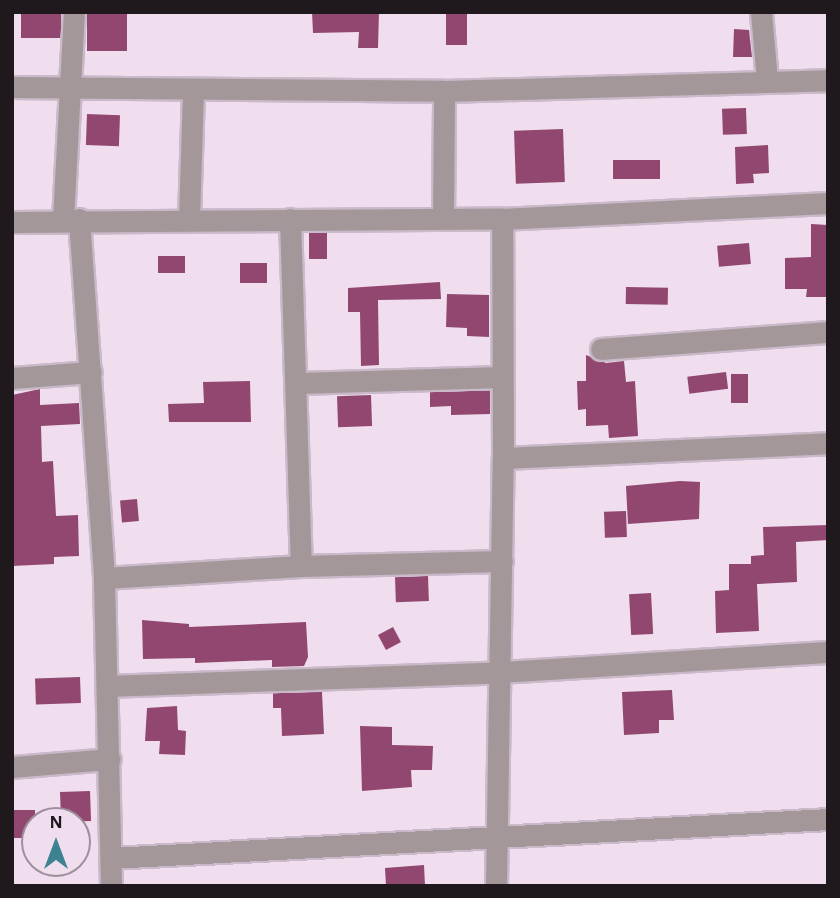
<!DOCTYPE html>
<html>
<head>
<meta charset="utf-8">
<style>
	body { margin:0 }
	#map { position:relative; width:840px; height:898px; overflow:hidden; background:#f0ddee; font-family:"Alegreya Sans",sans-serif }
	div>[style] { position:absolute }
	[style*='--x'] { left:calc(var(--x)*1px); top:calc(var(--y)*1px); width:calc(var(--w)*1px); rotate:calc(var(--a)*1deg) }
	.building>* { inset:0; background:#91476f; transform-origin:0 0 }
	.roads { filter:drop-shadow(2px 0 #cabac9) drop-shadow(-2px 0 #cabac9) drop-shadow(0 2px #cabac9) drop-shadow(0 -2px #cabac9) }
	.minor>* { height:21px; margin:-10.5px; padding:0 10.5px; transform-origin:10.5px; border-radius:10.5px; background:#a39799 }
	span { translate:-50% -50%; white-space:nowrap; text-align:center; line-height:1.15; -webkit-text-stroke:7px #f0ddee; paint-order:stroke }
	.frame { position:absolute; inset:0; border:14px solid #1f191e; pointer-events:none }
	.north { position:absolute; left:21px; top:807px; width:70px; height:70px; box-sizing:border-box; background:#f0ddee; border:2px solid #9c8f9b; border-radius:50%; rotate:0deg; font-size:19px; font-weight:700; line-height:28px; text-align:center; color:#1f191e }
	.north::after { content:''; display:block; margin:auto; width:24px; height:32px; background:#3d8290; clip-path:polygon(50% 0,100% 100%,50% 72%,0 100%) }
</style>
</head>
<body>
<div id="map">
	<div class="building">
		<div style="left:21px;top:12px;width:40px;height:26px"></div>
		<div style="left:87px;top:12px;width:40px;height:39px"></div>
		<div style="clip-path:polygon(312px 12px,379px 12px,378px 48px,358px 48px,359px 32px,313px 33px)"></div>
		<div style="left:446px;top:12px;width:21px;height:33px"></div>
		<div style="clip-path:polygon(734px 29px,749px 30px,752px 57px,733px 57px)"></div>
		<div style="left:746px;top:108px;width:26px;height:24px;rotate:88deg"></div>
		<div style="left:87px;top:114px;width:33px;height:31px;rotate:2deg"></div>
		<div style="left:563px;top:129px;width:53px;height:49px;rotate:88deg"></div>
		<div style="clip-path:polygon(768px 145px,769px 173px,753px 174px,754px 183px,736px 184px,735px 147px)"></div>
		<div style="left:660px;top:160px;width:19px;height:47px;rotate:90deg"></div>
		<div style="clip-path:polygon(811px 224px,828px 225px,828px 297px,806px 297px,807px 289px,785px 289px,785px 258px,811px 257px)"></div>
		<div style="left:309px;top:233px;width:18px;height:26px"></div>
		<div style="left:749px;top:243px;width:21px;height:32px;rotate:85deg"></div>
		<div style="left:185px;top:256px;width:17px;height:27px;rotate:90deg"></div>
		<div style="left:267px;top:263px;width:20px;height:27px;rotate:90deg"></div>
		<div style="clip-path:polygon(440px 282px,441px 299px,378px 300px,379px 365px,361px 366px,360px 312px,348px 312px,348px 288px)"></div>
		<div style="left:626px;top:287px;width:42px;height:17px;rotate:1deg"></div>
		<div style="clip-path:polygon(447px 294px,489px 295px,489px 337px,467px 336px,467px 328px,446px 327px)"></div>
		<div style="clip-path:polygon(586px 355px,606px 363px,624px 361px,626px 382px,635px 381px,638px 436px,609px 438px,608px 425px,586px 426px,586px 409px,578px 410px,577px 381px,586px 381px)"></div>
		<div style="left:726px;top:372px;width:17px;height:39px;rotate:83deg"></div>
		<div style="left:731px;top:374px;width:17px;height:29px"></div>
		<div style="clip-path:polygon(250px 381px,251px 422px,169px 422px,168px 404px,204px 403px,203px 382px)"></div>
		<div style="clip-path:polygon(40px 389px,40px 405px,79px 403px,80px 424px,41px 426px,42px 462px,53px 461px,56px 516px,78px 515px,79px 556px,54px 557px,54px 564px,12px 566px,12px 395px)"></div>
		<div style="clip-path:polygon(490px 390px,490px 414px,451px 415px,451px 406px,430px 407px,430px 392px)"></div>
		<div style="left:371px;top:395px;width:31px;height:34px;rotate:88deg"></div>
		<div style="clip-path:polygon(680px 481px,700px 482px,699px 519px,628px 524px,626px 486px)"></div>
		<div style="left:137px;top:499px;width:22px;height:17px;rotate:85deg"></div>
		<div style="left:626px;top:511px;width:26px;height:22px;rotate:88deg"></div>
		<div style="clip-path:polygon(828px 525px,828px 540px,796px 542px,797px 582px,757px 584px,759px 631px,716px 633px,715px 591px,729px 590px,729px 564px,751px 564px,751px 556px,764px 555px,763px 527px)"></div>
		<div style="left:428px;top:576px;width:25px;height:33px;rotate:88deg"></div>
		<div style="left:651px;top:593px;width:41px;height:22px;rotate:87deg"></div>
		<div style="clip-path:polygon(142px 620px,189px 624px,189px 627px,306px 622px,308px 657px,304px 666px,272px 667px,272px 660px,195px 663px,195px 658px,143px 659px)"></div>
		<div style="left:393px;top:627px;width:17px;height:17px;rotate:62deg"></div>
		<div style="left:80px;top:677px;width:26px;height:45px;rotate:88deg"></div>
		<div style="clip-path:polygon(672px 690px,674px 720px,659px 720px,659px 733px,624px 735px,622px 692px)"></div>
		<div style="clip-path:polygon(322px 692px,324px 734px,282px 736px,281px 708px,273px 708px,273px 693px)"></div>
		<div style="clip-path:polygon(177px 706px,178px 730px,186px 731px,185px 755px,159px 754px,160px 741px,145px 741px,147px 708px)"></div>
		<div style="clip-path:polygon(360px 726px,392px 727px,392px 745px,433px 746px,432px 770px,411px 770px,412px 787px,362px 791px)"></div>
		<div style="left:90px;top:791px;width:30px;height:30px;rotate:88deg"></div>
		<div style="left:35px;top:810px;width:28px;height:23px;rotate:90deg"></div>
		<div style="clip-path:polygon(424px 865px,425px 886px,386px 886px,385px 868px)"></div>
	</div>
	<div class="roads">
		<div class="minor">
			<div style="--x:761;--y:12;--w:68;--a:85"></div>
			<div style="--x:12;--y:87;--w:432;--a:0.5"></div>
			<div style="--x:444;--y:91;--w:384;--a:-1.6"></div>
			<div style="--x:443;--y:218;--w:127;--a:-89.5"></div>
			<div style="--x:79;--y:219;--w:360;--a:86"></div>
			<div style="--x:104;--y:578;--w:308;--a:88.7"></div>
			<div style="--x:189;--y:219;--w:130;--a:-88.2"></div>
			<div style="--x:290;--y:219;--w:347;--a:88.2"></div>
			<div style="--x:63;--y:220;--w:208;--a:-87"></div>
			<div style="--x:12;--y:222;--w:490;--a:-0.4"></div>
			<div style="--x:502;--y:219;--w:326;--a:-2.8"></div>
			<div style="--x:601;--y:349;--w:228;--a:-4.3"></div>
			<div style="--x:12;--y:378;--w:79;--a:-4.3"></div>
			<div style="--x:298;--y:383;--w:204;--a:-1.7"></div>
			<div style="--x:503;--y:458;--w:325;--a:-2.6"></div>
			<div style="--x:104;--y:578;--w:197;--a:-3.5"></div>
			<div style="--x:301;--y:566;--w:201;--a:-1.4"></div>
			<div style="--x:109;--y:686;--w:392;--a:-2"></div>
			<div style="--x:501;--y:672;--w:328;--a:-3.5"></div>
			<div style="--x:12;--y:767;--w:98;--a:-4.7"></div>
			<div style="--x:111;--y:858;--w:718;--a:-3.11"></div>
			<div style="--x:496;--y:886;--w:428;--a:-89.1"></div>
			<div style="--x:503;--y:458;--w:239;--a:-90.2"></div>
		</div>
	</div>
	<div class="frame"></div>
	<div class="north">N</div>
</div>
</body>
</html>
